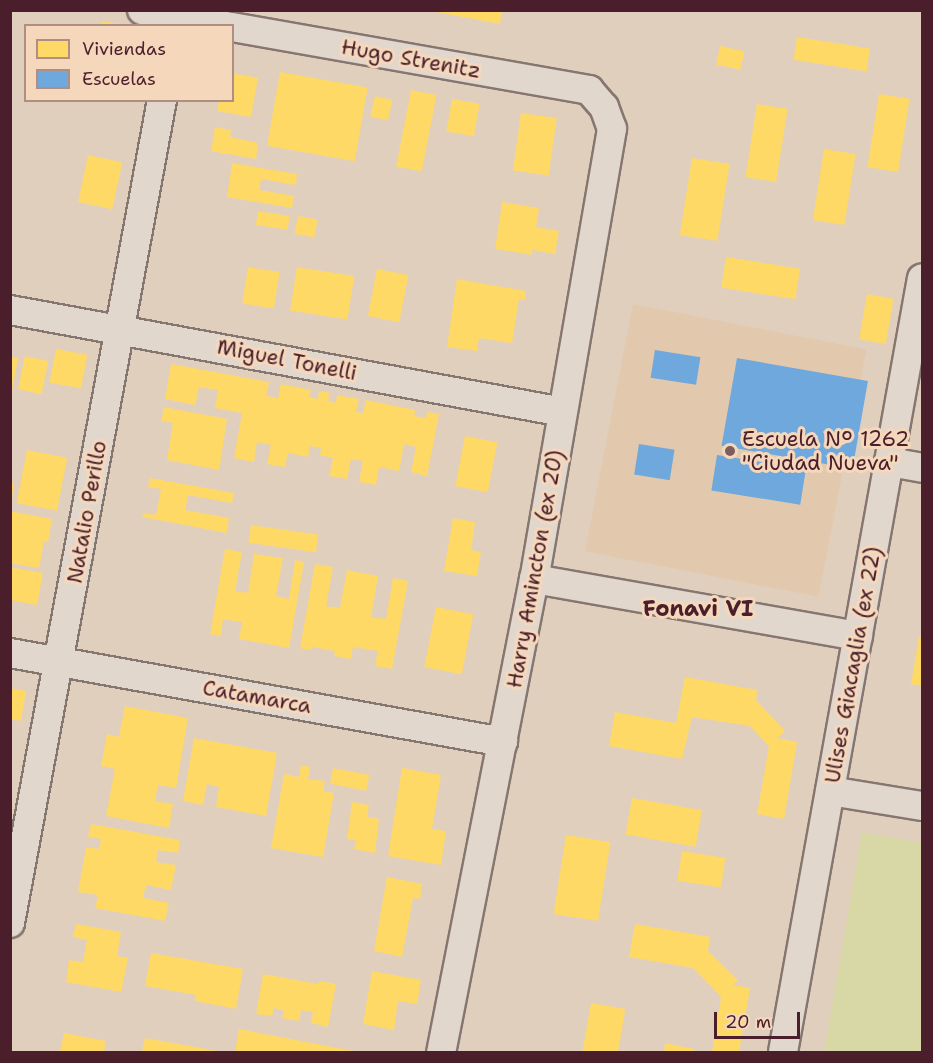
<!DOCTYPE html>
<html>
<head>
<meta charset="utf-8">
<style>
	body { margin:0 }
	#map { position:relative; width:933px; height:1063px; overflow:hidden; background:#e0cfbd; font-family:"Shantell Sans",sans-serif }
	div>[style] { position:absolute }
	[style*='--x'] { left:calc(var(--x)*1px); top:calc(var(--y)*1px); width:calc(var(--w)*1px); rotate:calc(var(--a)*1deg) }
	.built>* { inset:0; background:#e2c9ae; transform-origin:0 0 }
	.green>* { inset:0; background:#d8d8a6 }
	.homes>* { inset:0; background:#ffd966; transform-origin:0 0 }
	.schools>* { inset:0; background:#6fa8dc; transform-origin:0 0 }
	.roads { filter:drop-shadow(2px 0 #867670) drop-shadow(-2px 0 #867670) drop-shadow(0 2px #867670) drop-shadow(0 -2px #867670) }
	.street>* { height:28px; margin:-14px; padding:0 14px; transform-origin:14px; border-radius:14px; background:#e2d7cc }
	.dots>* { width:16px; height:16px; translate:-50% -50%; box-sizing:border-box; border:3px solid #f5d8bc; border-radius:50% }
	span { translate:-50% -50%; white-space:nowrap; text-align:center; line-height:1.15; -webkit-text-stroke:6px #f5d8bc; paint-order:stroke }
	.street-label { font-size:21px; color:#4a1f2b }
	.poi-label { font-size:21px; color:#4a1f2b }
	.left { translate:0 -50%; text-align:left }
	.neighbourhood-label { font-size:22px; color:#4a1f2b; font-weight:700 }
	.frame { position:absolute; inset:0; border:12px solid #4a1f2b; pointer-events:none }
	.legend { position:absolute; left:24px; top:24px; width:210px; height:78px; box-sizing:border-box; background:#f5d8bc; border:2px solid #b18e82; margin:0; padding:8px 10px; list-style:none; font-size:18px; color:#4a1f2b }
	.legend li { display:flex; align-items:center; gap:12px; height:30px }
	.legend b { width:30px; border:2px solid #b18e82 }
	.scale { position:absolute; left:714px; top:1012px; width:86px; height:27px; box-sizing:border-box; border:3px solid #4a1f2b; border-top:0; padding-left:8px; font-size:18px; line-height:21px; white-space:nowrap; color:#4a1f2b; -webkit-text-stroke:4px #f5d8bc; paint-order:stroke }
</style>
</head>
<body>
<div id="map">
	<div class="built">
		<div style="left:633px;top:304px;width:238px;height:252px;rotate:11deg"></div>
	</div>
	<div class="green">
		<div style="clip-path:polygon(862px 832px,922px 843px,922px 1052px,824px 1052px)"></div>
	</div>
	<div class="homes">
		<div style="clip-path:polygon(426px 10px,502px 10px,500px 24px)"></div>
		<div style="clip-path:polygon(101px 21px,120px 24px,120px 26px,101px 26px)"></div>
		<div style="left:797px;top:37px;width:74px;height:23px;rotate:9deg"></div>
		<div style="left:720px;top:46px;width:25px;height:19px;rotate:12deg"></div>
		<div style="left:280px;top:72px;width:89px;height:75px;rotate:10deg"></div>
		<div style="clip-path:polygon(232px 73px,258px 78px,251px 117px,217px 111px,219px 100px,232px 100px)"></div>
		<div style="left:411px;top:90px;width:26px;height:78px;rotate:11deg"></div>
		<div style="left:879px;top:94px;width:31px;height:74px;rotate:9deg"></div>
		<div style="left:375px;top:96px;width:18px;height:21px;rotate:13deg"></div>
		<div style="left:452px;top:99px;width:28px;height:33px;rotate:10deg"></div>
		<div style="left:757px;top:104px;width:31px;height:74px;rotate:9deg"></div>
		<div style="left:521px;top:113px;width:36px;height:58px;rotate:8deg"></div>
		<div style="clip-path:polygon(215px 127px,231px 130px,230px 137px,258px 143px,256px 159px,211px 151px)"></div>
		<div style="left:824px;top:149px;width:32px;height:72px;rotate:9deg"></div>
		<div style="left:88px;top:155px;width:35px;height:48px;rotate:12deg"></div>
		<div style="left:692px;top:158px;width:38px;height:78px;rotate:9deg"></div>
		<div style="clip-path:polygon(232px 163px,297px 174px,296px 185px,261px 179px,259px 190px,294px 196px,292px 208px,227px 197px)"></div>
		<div style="clip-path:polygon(502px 202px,539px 208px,536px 227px,559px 231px,555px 254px,532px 250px,532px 255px,495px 249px)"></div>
		<div style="left:258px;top:211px;width:32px;height:14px;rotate:9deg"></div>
		<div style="left:298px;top:216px;width:20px;height:18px;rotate:11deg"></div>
		<div style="left:726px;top:257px;width:75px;height:31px;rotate:9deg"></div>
		<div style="left:248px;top:267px;width:32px;height:37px;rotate:9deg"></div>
		<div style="left:297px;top:267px;width:58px;height:44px;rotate:9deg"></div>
		<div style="left:377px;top:269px;width:32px;height:48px;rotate:11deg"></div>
		<div style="clip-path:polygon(457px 279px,526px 291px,525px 300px,519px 299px,512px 343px,479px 338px,477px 351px,447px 347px)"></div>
		<div style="left:867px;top:294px;width:27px;height:46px;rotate:10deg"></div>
		<div style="left:56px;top:349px;width:32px;height:34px;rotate:11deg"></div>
		<div style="clip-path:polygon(10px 356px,18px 358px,12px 390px,10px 390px)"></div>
		<div style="left:25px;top:356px;width:24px;height:34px;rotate:12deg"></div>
		<div style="clip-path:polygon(171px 364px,269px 382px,266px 396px,278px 398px,281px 384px,311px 390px,309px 397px,318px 399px,319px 391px,330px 393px,328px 401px,336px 403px,337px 395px,359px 399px,356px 412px,363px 413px,366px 400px,415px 410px,414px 416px,426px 418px,427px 412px,439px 414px,427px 476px,411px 472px,416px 447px,404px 444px,399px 471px,379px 467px,376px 485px,359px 482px,363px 461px,351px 459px,347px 479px,329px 476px,333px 458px,320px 455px,321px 448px,310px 446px,308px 457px,288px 453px,285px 467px,267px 464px,271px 445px,257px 442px,254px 462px,234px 458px,242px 413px,215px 408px,218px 390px,199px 387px,195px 405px,165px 399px)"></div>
		<div style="clip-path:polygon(164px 407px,227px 419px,219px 470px,167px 460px,173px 423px,161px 421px)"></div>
		<div style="left:465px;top:436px;width:33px;height:51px;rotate:11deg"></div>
		<div style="left:27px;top:450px;width:41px;height:54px;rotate:11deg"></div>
		<div style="clip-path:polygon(150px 478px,234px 493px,232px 503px,188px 495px,185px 510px,229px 518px,227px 533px,142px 517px,144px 513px,156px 515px,161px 489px,148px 487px)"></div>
		<div style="clip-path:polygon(10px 482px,14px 483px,12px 499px,10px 498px)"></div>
		<div style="clip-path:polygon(10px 511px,52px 519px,48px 542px,44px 541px,39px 568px,10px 563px)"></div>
		<div style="clip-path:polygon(453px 518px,475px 522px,471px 550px,481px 552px,477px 576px,444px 571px)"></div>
		<div style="left:251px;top:525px;width:68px;height:18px;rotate:8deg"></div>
		<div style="clip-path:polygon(225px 549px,242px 552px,235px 591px,248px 593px,254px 554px,283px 558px,276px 596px,289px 599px,295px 560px,304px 562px,289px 648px,239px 639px,242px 622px,223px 619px,221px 636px,210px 634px)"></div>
		<div style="clip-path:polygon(315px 564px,333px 567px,326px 606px,340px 608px,347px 570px,378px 576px,371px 617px,386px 619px,393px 578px,408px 581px,392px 669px,375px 666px,378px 651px,353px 647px,351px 659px,334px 656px,335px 651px,312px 647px,311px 650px,300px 648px)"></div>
		<div style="clip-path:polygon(10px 567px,43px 573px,37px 605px,10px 600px)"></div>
		<div style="left:436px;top:607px;width:38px;height:61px;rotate:11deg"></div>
		<div style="clip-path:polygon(919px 637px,922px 637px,922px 686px,911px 684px)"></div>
		<div style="clip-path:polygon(685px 677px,757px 690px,756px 700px,785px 731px,777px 738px,797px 742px,784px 819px,757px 814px,769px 746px,750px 726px,692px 717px,682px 759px,609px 746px,615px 712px,676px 723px)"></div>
		<div style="clip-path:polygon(10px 688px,26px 691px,21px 721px,10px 719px)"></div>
		<div style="clip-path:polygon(125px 706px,188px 718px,176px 788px,158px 785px,155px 801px,173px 804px,169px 828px,106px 816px,115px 769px,101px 766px,107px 734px,119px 737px)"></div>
		<div style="clip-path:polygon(194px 738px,277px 753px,266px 816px,216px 807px,219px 787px,207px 784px,203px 805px,183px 801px)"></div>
		<div style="clip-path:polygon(301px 765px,310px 767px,308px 779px,325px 781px,323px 791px,334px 793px,323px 857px,271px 848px,284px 774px,299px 777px)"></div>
		<div style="left:333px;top:768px;width:37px;height:16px;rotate:11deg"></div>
		<div style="clip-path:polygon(402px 768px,441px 775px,432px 829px,446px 831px,441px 865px,388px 856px)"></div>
		<div style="left:632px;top:798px;width:71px;height:37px;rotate:10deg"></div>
		<div style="clip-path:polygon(352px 802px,369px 805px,367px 817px,379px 819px,375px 853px,354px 849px,356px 840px,347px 839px)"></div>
		<div style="clip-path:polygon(91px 824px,180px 840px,178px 853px,158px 850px,156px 862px,176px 865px,171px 890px,146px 885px,143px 898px,169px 903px,165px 921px,95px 908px,98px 895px,78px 892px,86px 847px,99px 849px,101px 839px,88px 837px)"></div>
		<div style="left:566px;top:835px;width:45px;height:80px;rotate:9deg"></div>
		<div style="left:682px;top:851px;width:44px;height:30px;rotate:9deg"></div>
		<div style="clip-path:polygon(387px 877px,422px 884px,420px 899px,413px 898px,402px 957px,374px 951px)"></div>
		<div style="clip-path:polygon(76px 924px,121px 932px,117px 956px,128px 958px,121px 992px,66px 982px,69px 960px,83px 962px,87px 940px,73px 937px)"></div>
		<div style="clip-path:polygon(635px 924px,710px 937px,708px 951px,738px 980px,733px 985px,750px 988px,739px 1052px,712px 1052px,721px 997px,693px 968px,629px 957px)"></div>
		<div style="clip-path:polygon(151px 953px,243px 969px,236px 1009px,195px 1001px,196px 995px,145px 986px)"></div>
		<div style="clip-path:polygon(372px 971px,421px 980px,417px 1004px,398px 1001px,394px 1030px,363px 1024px)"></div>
		<div style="clip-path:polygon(263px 974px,318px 984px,319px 981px,336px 984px,328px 1027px,311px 1023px,313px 1012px,301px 1010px,299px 1021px,282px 1018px,284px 1010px,274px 1008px,272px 1016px,256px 1014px)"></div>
		<div style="left:591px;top:1003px;width:35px;height:50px;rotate:10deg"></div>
		<div style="clip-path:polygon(239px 1029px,353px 1051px,353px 1052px,235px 1052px)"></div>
		<div style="clip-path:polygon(64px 1033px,106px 1041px,104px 1052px,60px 1052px)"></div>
		<div style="clip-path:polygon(145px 1038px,217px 1051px,217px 1052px,142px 1052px)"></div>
		<div style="clip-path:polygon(665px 1043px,694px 1049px,694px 1052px,664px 1052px)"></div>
	</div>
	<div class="schools">
		<div style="left:655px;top:350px;width:46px;height:28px;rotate:9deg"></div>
		<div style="left:737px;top:358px;width:133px;height:89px;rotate:10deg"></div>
		<div style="left:639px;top:444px;width:36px;height:31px;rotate:9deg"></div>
		<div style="left:717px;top:455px;width:90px;height:36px;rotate:9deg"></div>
	</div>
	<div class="roads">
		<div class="street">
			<div style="--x:142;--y:10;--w:86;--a:10.8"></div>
			<div style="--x:232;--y:27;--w:363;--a:10"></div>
			<div style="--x:589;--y:90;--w:23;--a:49"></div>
			<div style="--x:604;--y:107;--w:23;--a:70"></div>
			<div style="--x:612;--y:129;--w:457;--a:99.8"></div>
			<div style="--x:534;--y:579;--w:482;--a:101.1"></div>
			<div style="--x:10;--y:310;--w:562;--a:10.45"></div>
			<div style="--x:889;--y:462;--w:34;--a:10"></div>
			<div style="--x:534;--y:579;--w:329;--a:10"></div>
			<div style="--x:10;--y:653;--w:501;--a:10.23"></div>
			<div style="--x:830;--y:791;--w:93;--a:9.3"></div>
			<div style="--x:10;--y:923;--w:837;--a:-79.54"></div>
			<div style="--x:783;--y:1052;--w:786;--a:-79.82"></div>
		</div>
	</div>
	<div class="dots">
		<div style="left:730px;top:451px;background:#7e5d5e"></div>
	</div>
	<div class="street-label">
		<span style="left:411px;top:59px;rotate:10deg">Hugo Strenitz</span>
		<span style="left:287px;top:360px;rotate:11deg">Miguel Tonelli</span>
		<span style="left:87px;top:512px;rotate:-80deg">Natalio Perillo</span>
		<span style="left:535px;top:569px;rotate:-80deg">Harry Amincton (ex 20)</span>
		<span style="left:853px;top:665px;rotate:-80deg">Ulises Giacaglia (ex 22)</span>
		<span style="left:257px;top:697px;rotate:10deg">Catamarca</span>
	</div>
	<div class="poi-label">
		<span class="left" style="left:742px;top:451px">Escuela N° 1262<br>"Ciudad Nueva"</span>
	</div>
	<div class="neighbourhood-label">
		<span style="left:698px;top:609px">Fonavi VI</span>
	</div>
	<div class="frame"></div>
	<ul class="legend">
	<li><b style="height:16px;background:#ffd966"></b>Viviendas</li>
	<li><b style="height:16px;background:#6fa8dc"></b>Escuelas</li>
	</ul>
	<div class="scale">20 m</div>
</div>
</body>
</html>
